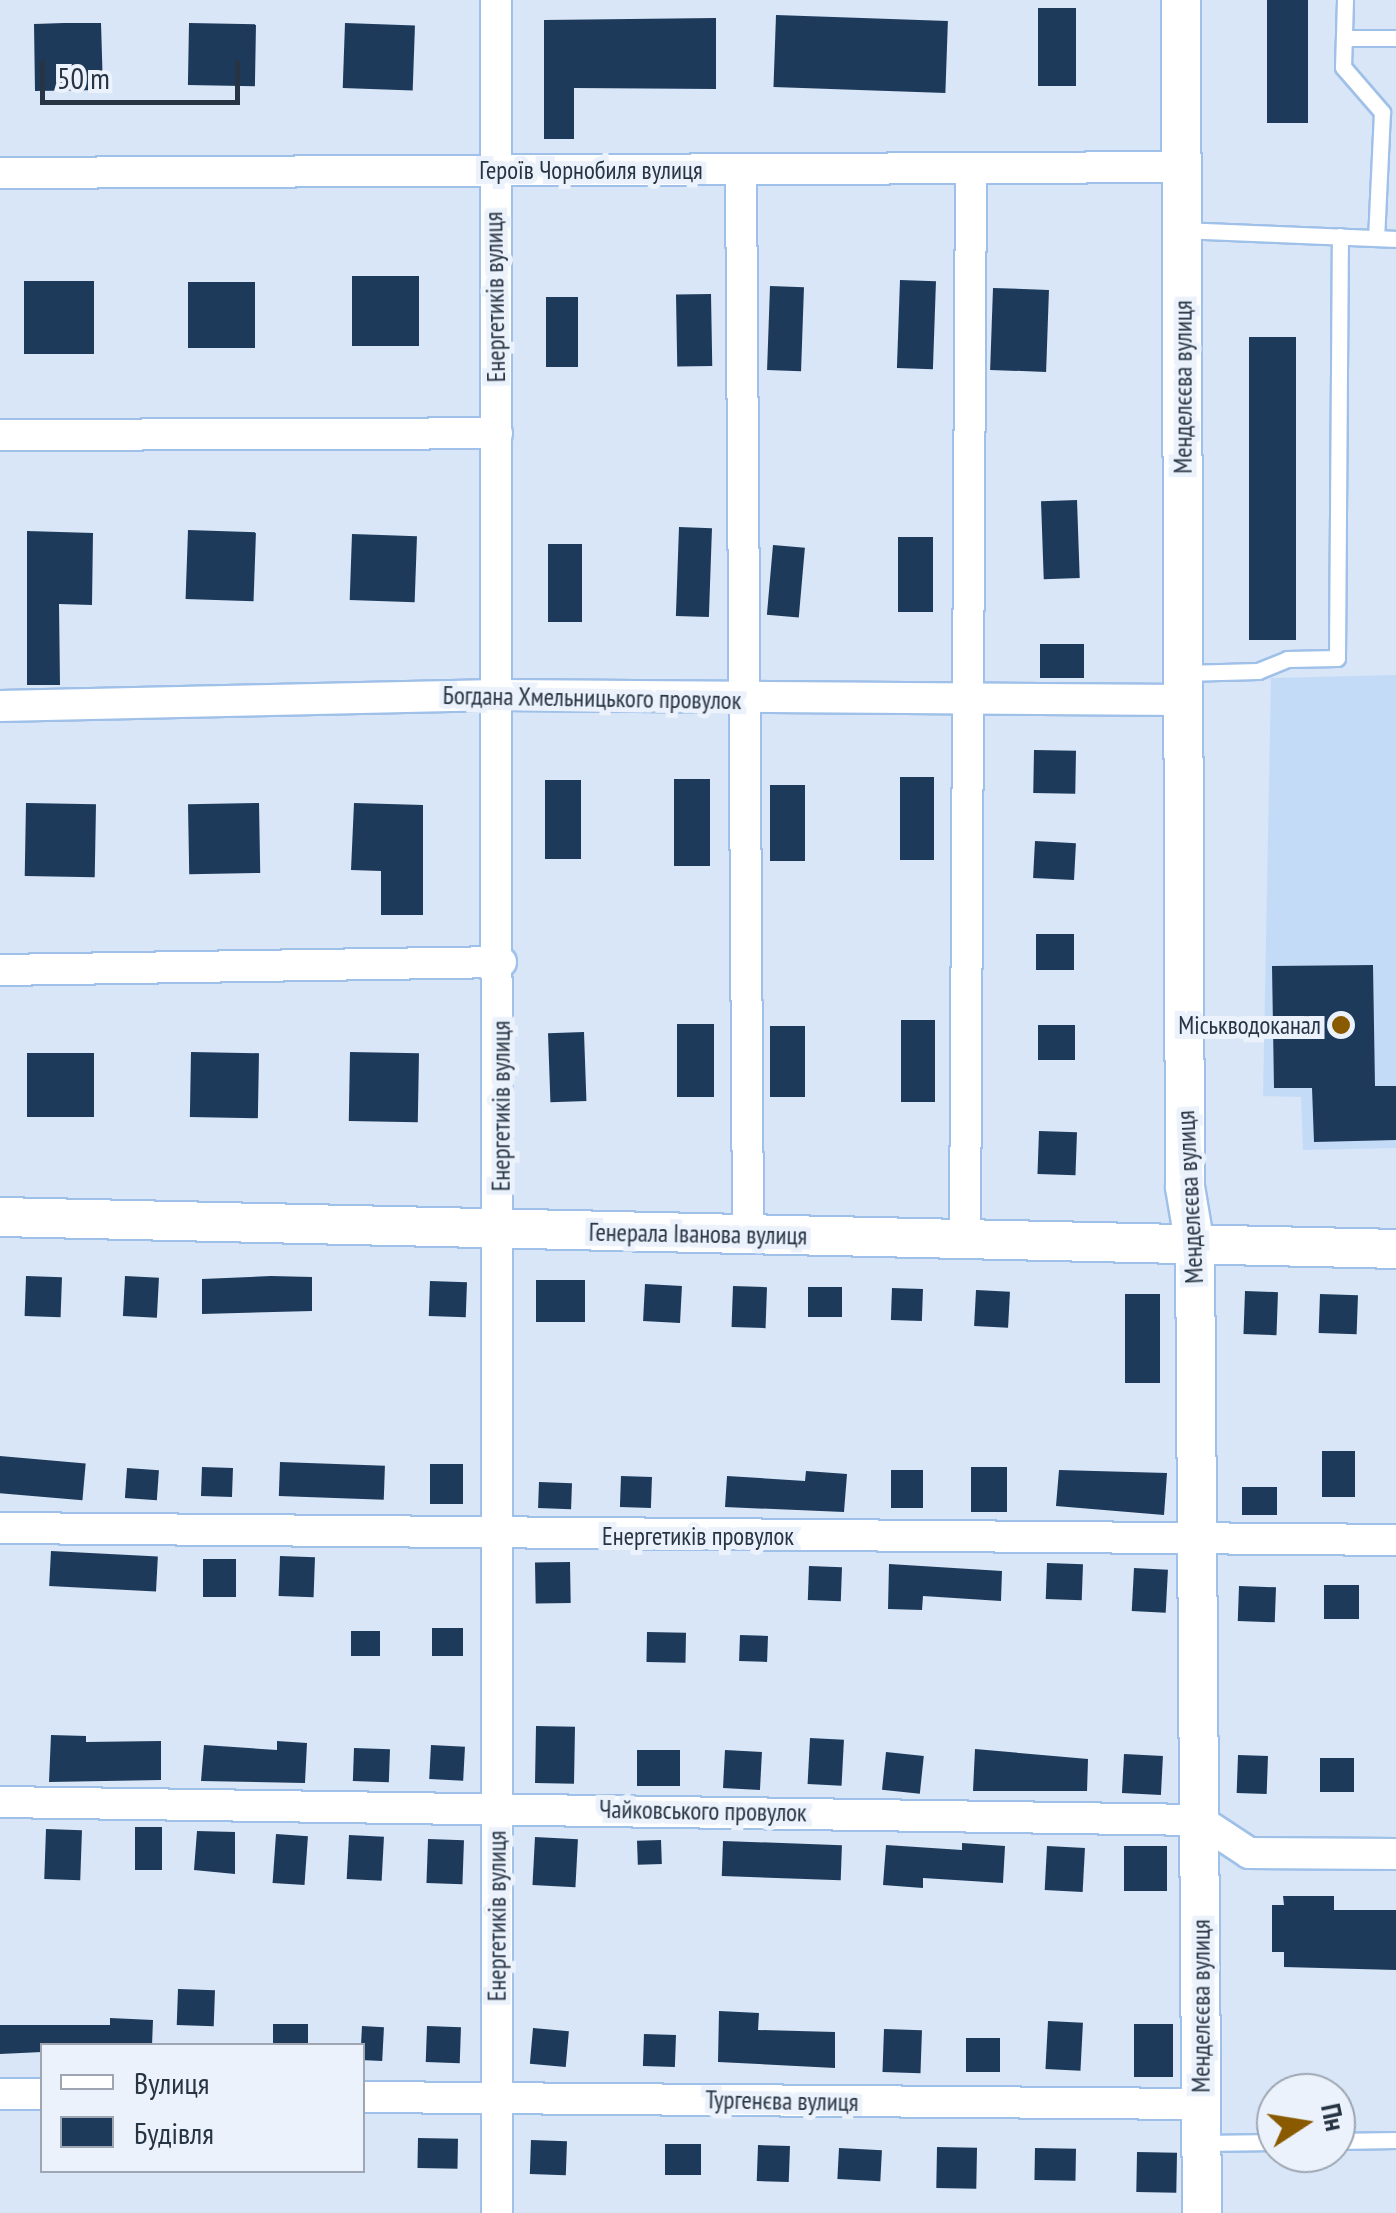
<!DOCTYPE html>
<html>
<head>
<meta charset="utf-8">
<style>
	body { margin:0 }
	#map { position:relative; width:1396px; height:2213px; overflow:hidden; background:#d8e6f7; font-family:"PT Sans Narrow",sans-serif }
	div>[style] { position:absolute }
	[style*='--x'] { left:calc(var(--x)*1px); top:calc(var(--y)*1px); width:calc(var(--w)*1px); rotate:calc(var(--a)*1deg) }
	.built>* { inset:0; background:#c4dbf8 }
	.building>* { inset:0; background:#1e3a5b; transform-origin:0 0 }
	.roads { filter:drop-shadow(2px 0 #9fc0e8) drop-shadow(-2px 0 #9fc0e8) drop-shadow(0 2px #9fc0e8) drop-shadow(0 -2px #9fc0e8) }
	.service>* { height:15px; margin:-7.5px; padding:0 7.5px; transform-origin:7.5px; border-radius:7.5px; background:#fff }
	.minor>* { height:30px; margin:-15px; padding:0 15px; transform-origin:15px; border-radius:15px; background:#fff }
	.tertiary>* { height:38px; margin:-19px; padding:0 19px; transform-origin:19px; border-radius:19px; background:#fff }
	.dots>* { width:28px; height:28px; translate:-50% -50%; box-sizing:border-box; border:5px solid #ebf2fb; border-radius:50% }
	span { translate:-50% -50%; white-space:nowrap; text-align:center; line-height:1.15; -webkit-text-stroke:10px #ebf2fb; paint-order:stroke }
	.street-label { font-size:25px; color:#273444 }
	.poi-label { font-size:25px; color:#273444 }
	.right { translate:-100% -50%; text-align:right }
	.legend { position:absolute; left:40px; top:2043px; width:325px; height:130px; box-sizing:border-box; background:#ebf2fb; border:2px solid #9da6b2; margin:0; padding:12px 18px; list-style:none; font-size:30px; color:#273444 }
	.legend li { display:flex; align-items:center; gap:20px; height:50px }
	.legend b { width:50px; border:2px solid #9da6b2 }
	.north { position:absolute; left:1256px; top:2073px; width:100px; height:100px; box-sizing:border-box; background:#ebf2fb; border:2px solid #9da6b2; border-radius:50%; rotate:78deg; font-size:28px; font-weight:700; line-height:40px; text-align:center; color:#273444 }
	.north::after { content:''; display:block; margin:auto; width:35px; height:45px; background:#8a5a01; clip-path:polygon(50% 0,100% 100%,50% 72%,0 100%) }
	.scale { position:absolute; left:40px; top:60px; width:200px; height:45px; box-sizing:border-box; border:5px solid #273444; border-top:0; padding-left:12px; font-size:30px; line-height:35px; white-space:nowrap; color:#273444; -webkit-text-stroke:8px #ebf2fb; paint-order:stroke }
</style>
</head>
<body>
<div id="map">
	<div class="built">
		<div style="clip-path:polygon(1396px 675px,1396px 1148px,1303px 1150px,1301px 1097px,1263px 1096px,1271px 678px)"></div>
	</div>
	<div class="building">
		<div style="left:1267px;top:0;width:41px;height:123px"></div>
		<div style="left:1038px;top:8px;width:38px;height:78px"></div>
		<div style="left:776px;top:15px;width:172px;height:72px;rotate:2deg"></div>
		<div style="clip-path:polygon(716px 18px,716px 89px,574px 88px,574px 139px,544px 139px,544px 20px)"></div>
		<div style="clip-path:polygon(64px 23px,101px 23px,103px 90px,35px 91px,34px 24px)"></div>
		<div style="left:189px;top:23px;width:67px;height:62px;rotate:1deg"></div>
		<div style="left:345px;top:23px;width:70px;height:65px;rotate:2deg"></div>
		<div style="left:352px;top:276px;width:67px;height:70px"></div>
		<div style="left:900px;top:280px;width:36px;height:88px;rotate:2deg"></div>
		<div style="left:24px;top:281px;width:70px;height:73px"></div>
		<div style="left:255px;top:282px;width:66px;height:67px;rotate:90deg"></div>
		<div style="left:770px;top:286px;width:34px;height:84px;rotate:2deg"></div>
		<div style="left:993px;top:288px;width:56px;height:82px;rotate:2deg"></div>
		<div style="left:711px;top:294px;width:72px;height:35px;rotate:89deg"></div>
		<div style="left:546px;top:297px;width:32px;height:70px"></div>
		<div style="left:1249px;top:337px;width:47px;height:303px"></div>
		<div style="left:1077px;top:500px;width:78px;height:36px;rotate:88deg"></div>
		<div style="left:679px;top:527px;width:33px;height:89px;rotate:2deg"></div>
		<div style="left:188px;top:530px;width:68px;height:69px;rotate:2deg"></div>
		<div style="clip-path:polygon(27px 531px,93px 533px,92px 605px,59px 604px,60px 685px,27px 685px)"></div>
		<div style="left:352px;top:534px;width:65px;height:66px;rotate:2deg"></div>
		<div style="left:898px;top:537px;width:35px;height:75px"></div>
		<div style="left:548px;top:544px;width:34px;height:78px"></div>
		<div style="left:773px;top:545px;width:32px;height:70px;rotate:5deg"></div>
		<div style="left:1040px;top:644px;width:44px;height:34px"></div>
		<div style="left:1034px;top:750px;width:42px;height:43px;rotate:1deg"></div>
		<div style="left:900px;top:777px;width:34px;height:83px"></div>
		<div style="left:674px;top:779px;width:36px;height:87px"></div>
		<div style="left:545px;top:780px;width:36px;height:79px"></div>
		<div style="left:770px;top:785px;width:35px;height:76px"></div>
		<div style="left:26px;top:803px;width:70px;height:73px;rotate:1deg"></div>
		<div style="left:259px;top:803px;width:70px;height:71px;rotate:89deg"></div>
		<div style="clip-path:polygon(354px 803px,423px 805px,423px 915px,381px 915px,381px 871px,351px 870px)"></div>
		<div style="left:1035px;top:841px;width:41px;height:37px;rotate:3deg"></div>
		<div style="left:1036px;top:934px;width:38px;height:36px"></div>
		<div style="clip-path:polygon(1373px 965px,1375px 1086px,1396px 1086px,1396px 1140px,1314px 1142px,1312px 1088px,1274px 1088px,1272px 966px)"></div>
		<div style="left:901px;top:1020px;width:34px;height:82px"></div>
		<div style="left:677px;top:1024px;width:37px;height:73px"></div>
		<div style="left:1038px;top:1025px;width:37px;height:35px"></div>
		<div style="left:770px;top:1026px;width:35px;height:71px"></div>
		<div style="left:584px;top:1032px;width:69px;height:36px;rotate:88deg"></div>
		<div style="left:191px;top:1052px;width:68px;height:65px;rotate:1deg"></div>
		<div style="left:350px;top:1052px;width:69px;height:69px;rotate:1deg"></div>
		<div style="left:27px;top:1053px;width:67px;height:64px"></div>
		<div style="left:1039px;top:1131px;width:38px;height:43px;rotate:2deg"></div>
		<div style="left:26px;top:1276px;width:36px;height:40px;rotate:2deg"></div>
		<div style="left:125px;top:1276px;width:34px;height:40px;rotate:3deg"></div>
		<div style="clip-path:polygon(271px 1276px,312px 1277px,312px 1311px,202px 1314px,202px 1279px)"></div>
		<div style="left:536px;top:1280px;width:49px;height:42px"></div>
		<div style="left:430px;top:1281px;width:37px;height:35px;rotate:2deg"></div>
		<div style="left:645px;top:1284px;width:37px;height:37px;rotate:3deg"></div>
		<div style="left:733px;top:1286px;width:34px;height:41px;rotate:2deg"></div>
		<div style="left:808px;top:1287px;width:34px;height:30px"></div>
		<div style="left:892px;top:1288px;width:31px;height:32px;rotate:2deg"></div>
		<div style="left:976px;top:1290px;width:34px;height:36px;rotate:3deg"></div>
		<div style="left:1245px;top:1291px;width:33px;height:43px;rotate:2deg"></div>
		<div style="left:1125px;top:1294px;width:35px;height:89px"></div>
		<div style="left:1320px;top:1294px;width:38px;height:39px;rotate:2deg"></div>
		<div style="left:1322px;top:1451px;width:33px;height:46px"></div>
		<div style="left:0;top:1456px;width:86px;height:37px;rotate:5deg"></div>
		<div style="left:280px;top:1462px;width:105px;height:34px;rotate:2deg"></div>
		<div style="left:430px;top:1464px;width:33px;height:40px"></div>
		<div style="left:202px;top:1467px;width:31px;height:29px;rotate:2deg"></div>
		<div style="left:971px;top:1467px;width:36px;height:45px"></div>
		<div style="left:127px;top:1468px;width:32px;height:30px;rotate:4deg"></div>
		<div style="left:891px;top:1470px;width:32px;height:38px"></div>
		<div style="clip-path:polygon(1059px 1470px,1167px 1473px,1164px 1515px,1056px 1506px)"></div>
		<div style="clip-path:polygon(806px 1471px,847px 1474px,844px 1512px,725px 1507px,727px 1476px,805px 1481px)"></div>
		<div style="left:621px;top:1476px;width:31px;height:31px;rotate:2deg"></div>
		<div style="left:539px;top:1482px;width:33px;height:26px;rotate:2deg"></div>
		<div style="left:1242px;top:1487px;width:35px;height:28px"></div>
		<div style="left:51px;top:1551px;width:107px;height:35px;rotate:3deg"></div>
		<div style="left:280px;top:1556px;width:35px;height:40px;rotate:2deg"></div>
		<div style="left:203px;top:1559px;width:33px;height:38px"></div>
		<div style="left:570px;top:1562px;width:41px;height:35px;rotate:89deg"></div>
		<div style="left:1047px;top:1563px;width:36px;height:36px;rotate:2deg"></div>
		<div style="clip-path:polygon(889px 1564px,1002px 1571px,1001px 1601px,923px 1596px,922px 1610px,888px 1609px)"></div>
		<div style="left:809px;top:1566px;width:33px;height:34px;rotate:2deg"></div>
		<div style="left:1134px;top:1568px;width:34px;height:43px;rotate:3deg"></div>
		<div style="left:1359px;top:1585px;width:34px;height:35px;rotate:90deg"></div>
		<div style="left:1239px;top:1586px;width:37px;height:35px;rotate:2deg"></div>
		<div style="left:463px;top:1628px;width:28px;height:31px;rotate:90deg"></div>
		<div style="left:351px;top:1631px;width:29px;height:25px"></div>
		<div style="left:647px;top:1632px;width:39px;height:30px;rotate:1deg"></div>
		<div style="left:740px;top:1635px;width:28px;height:26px;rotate:2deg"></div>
		<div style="left:536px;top:1726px;width:39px;height:57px;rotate:1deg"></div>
		<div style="clip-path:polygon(51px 1735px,86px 1736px,86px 1742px,161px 1741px,161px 1780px,49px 1782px)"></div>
		<div style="left:810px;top:1738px;width:34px;height:46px;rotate:3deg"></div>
		<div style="clip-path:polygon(277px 1741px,307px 1743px,305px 1783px,201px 1781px,204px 1745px,277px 1750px)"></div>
		<div style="left:431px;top:1745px;width:34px;height:34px;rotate:3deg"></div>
		<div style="left:354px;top:1748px;width:36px;height:33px;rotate:2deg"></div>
		<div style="clip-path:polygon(975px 1749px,1088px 1759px,1087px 1791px,973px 1791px)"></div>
		<div style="left:637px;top:1750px;width:43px;height:36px"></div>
		<div style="left:725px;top:1750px;width:37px;height:38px;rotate:3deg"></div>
		<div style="left:886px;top:1752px;width:38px;height:38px;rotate:6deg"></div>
		<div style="left:1124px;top:1754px;width:39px;height:39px;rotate:3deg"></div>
		<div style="left:1238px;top:1755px;width:30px;height:38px;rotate:2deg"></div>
		<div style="left:1320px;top:1758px;width:34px;height:34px"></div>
		<div style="left:135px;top:1827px;width:27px;height:43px"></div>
		<div style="left:46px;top:1829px;width:36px;height:50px;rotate:2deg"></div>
		<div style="clip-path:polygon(197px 1831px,235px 1832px,235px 1874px,194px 1870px)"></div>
		<div style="left:276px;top:1834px;width:32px;height:49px;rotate:4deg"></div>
		<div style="left:349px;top:1835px;width:35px;height:44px;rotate:3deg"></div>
		<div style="left:535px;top:1837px;width:43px;height:48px;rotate:3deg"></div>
		<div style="left:428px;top:1839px;width:36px;height:44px;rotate:2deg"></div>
		<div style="left:661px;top:1840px;width:24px;height:24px;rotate:88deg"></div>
		<div style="left:723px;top:1841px;width:119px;height:35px;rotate:2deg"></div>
		<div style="clip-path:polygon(962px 1843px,1005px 1846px,1003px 1883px,923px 1878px,923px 1888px,883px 1885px,886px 1845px,962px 1850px)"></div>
		<div style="left:1047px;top:1846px;width:38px;height:44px;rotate:3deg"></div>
		<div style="left:1124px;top:1846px;width:43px;height:45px"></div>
		<div style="clip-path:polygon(1283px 1896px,1334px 1896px,1334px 1910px,1396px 1910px,1396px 1970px,1284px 1967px,1284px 1952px,1272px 1952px,1272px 1905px,1284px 1905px)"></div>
		<div style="left:178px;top:1989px;width:37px;height:36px;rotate:2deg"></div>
		<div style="clip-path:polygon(719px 2011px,759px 2013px,758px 2030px,835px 2032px,835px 2068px,718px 2062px)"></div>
		<div style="clip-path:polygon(110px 2018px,153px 2020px,152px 2046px,42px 2046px,42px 2052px,0 2054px,0 2025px,110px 2025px)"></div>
		<div style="left:1048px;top:2021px;width:35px;height:48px;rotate:3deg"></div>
		<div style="left:273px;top:2024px;width:35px;height:22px"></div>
		<div style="left:1134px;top:2024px;width:39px;height:53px"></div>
		<div style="left:362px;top:2026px;width:22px;height:34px;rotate:3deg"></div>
		<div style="left:427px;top:2026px;width:34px;height:36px;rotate:2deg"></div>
		<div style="left:533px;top:2028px;width:36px;height:36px;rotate:5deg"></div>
		<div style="left:884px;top:2029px;width:38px;height:43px;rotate:2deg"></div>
		<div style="left:644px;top:2034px;width:32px;height:32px;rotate:2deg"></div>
		<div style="left:966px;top:2038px;width:34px;height:34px"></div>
		<div style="left:418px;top:2138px;width:40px;height:30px;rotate:1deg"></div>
		<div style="left:531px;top:2140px;width:36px;height:34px;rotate:2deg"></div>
		<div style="left:665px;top:2144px;width:36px;height:31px"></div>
		<div style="left:758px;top:2145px;width:32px;height:36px;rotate:2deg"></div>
		<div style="left:937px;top:2147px;width:40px;height:41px;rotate:1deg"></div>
		<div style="left:839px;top:2148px;width:43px;height:31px;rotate:3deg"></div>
		<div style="left:1035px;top:2148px;width:41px;height:32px;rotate:1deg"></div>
		<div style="left:1137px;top:2152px;width:40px;height:40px;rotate:1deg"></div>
	</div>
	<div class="roads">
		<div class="service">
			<div style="--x:1345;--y:0;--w:67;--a:91.7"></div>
			<div style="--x:1343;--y:67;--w:60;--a:49.1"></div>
			<div style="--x:1382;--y:112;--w:126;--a:92.7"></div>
			<div style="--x:1345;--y:38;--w:51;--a:0"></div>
			<div style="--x:1182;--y:230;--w:214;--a:2.4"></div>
			<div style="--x:1183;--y:673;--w:75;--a:-1.5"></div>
			<div style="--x:1258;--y:671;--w:31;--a:-22"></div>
			<div style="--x:1287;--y:659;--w:50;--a:-1.1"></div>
			<div style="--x:1337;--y:658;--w:422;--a:-89.6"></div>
			<div style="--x:1336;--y:2141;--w:60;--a:-1"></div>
			<div style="--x:1202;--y:2143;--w:74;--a:-0.8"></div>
		</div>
		<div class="minor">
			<div style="--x:496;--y:0;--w:2213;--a:89.97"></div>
			<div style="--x:741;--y:169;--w:1066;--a:89.62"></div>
			<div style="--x:0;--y:173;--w:1182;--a:-0.29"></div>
			<div style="--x:0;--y:435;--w:497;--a:-0.2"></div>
			<div style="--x:0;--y:706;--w:501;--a:-1.26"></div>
			<div style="--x:501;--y:695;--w:683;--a:0.42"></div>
			<div style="--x:0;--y:970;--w:501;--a:-0.91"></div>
			<div style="--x:965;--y:1240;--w:1072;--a:-89.68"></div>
			<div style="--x:0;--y:1528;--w:1396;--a:0.49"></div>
			<div style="--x:0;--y:1802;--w:1199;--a:0.86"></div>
			<div style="--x:1199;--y:1820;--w:60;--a:33.4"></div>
			<div style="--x:1249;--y:1853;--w:147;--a:0.4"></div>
			<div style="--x:0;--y:2094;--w:42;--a:0"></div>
			<div style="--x:362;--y:2097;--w:840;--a:0.48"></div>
		</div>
		<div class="tertiary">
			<div style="--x:1181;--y:0;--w:1187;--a:89.81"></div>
			<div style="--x:1185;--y:1187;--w:60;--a:80.4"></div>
			<div style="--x:1195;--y:1246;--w:967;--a:89.59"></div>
			<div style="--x:0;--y:1217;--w:1396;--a:1.31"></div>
		</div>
	</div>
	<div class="dots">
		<div style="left:1341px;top:1025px;background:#8a5a01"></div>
	</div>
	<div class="street-label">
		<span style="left:591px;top:170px">Героїв Чорнобиля вулиця</span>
		<span style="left:495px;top:297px;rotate:-91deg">Енергетиків вулиця</span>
		<span style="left:1183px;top:387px;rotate:-90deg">Менделєєва вулиця</span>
		<span style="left:592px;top:698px;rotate:1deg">Богдана Хмельницького провулок</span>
		<span style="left:501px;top:1106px;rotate:-90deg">Енергетиків вулиця</span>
		<span style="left:1190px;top:1197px;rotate:-93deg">Менделєєва вулиця</span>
		<span style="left:698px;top:1234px;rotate:1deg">Генерала Іванова вулиця</span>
		<span style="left:698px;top:1536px">Енергетиків провулок</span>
		<span style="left:703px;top:1811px;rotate:1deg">Чайковського провулок</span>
		<span style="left:497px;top:1916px;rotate:-90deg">Енергетиків вулиця</span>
		<span style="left:1201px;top:2006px;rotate:-90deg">Менделєєва вулиця</span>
		<span style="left:782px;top:2101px;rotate:1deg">Тургенєва вулиця</span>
	</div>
	<div class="poi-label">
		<span class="right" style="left:1321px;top:1025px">Міськводоканал</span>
	</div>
	<ul class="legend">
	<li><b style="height:12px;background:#fff"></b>Вулиця</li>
	<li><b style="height:28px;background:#1e3a5b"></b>Будівля</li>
	</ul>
	<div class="north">Пн</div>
	<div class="scale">50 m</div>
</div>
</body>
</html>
